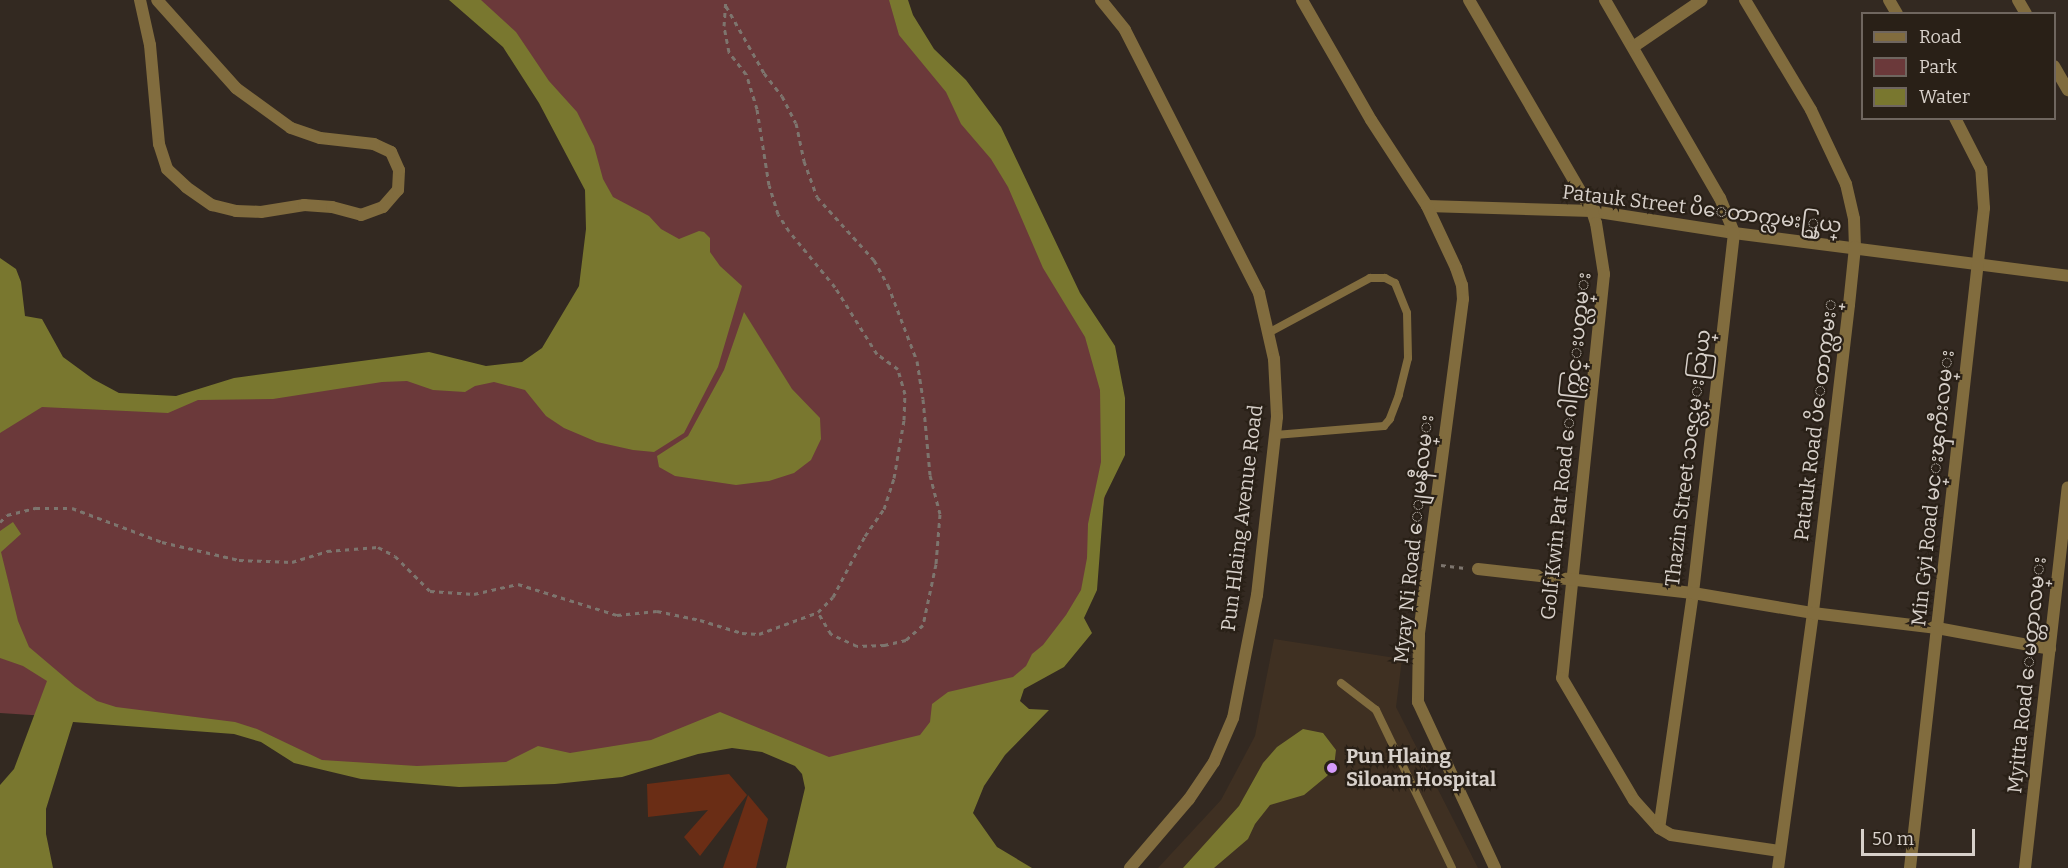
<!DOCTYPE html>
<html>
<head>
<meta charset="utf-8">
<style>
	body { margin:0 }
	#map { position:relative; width:2068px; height:868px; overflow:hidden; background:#332921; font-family:Bitter,"Noto Sans Myanmar",serif }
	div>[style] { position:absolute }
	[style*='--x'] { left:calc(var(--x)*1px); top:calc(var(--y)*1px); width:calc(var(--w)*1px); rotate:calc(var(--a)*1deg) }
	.built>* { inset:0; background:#3f3022 }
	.green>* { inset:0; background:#6b393a }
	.water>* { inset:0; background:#79772f }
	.building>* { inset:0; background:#6a2d15 }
	.path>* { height:3px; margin-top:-1.5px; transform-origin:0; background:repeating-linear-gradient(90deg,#7d756e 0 4.5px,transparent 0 9px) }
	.service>* { height:8px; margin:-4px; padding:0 4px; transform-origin:4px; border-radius:4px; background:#816c3e }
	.minor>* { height:12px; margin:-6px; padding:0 6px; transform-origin:6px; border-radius:6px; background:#816c3e }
	.dots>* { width:16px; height:16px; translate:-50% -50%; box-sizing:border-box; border:3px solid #292017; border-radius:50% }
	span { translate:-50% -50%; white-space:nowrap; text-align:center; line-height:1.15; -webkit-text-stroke:4.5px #292017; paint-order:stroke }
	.street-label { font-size:20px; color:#d7d0ca }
	.poi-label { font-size:20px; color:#d7d0ca; font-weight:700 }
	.left { translate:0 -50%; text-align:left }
	.legend { position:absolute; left:1861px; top:12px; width:195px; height:108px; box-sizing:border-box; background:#292017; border:2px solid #6f665f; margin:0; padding:8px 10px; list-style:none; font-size:18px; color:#d7d0ca }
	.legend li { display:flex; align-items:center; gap:12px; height:30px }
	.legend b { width:30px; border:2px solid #6f665f }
	.scale { position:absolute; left:1861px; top:829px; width:114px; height:27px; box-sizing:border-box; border:3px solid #d7d0ca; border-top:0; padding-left:8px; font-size:18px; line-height:21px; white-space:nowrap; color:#d7d0ca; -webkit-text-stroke:4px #292017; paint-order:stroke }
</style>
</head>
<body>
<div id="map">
	<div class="built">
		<div style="clip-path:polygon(1274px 639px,1402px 659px,1396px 707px,1478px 868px,1158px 868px,1221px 800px,1255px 736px)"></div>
	</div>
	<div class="green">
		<div style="clip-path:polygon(461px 0,901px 0,989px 138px,1100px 346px,1114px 441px,1090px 585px,943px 790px,725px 733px,553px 771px,361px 772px,301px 757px,234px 728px,0 713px,0 329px,41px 388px,150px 403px,381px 371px,559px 375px,606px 215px,508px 39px)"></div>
	</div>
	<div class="water">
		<div style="clip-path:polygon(449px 0,481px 0,516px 32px,549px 81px,577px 112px,594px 146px,603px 179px,613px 197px,649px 216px,661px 229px,679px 239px,699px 231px,704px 232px,710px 238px,710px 252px,720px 266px,742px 286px,718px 367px,684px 433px,654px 452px,633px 450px,597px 442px,564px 428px,546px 416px,525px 390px,494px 382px,475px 386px,465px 392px,433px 390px,407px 381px,382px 382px,273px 399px,198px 400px,168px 413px,42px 407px,0 433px,0 258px,16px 269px,21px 282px,25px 316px,42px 319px,63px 357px,93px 379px,119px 393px,176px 396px,234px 378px,429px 352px,486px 366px,522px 362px,542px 348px,579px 286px,586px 229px,585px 190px,539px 103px,503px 47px)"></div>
		<div style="clip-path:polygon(889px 0,908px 0,913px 15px,934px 49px,966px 80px,1001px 127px,1080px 293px,1115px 346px,1125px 398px,1125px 455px,1104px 498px,1097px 590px,1084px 618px,1092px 633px,1064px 667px,1024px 689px,1020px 701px,1029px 709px,1049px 710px,1005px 755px,984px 786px,973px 813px,997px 847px,1032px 868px,786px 868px,805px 788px,802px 774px,795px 766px,762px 752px,732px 748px,698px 754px,622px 777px,555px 784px,459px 787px,361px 779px,294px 763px,261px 742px,234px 734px,73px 722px,46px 809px,46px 834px,53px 868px,0 868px,0 785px,14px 769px,47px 681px,23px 666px,0 658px,0 531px,13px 522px,21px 534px,1px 552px,18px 621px,29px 647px,75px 686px,97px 701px,116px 707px,235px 722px,257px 729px,322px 760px,417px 766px,506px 762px,538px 746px,570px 753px,651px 740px,720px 712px,829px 757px,920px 735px,930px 722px,932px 704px,948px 692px,1013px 677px,1026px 666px,1032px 654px,1043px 645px,1066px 615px,1081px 590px,1087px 558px,1088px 524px,1101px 462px,1100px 390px,1085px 337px,1043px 268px,1008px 187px,991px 159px,961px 124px,946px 92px,899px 35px)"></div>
		<div style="clip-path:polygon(744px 312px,792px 389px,820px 418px,821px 439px,811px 460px,794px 473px,769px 481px,736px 485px,675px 476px,659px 467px,657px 456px,688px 436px,724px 370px)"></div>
		<div style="clip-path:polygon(1303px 729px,1323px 733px,1336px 750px,1334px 767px,1327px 776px,1304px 795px,1270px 805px,1255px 824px,1248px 839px,1214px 868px,1183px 868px,1239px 806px,1263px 763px,1277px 747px)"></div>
	</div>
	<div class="building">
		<div style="clip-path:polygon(729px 774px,747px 795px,700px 856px,684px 837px,708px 810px,648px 817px,647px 784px)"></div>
		<div style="clip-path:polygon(748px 795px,768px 819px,756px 868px,723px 868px)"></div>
	</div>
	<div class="path">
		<div style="--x:726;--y:6;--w:77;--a:60.4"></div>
		<div style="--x:764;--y:73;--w:29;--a:52"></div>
		<div style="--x:782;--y:96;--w:30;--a:63"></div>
		<div style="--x:796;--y:123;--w:39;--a:78"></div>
		<div style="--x:804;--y:161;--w:38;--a:70"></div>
		<div style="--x:817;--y:197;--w:85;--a:47.9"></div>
		<div style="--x:874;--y:260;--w:29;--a:61"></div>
		<div style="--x:888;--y:285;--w:81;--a:69.1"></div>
		<div style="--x:917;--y:361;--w:38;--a:81"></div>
		<div style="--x:923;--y:399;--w:76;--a:84.7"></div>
		<div style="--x:930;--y:475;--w:40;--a:75.6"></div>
		<div style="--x:940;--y:514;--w:50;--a:94.6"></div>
		<div style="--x:936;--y:564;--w:62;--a:102"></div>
		<div style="--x:923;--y:625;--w:23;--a:139"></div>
		<div style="--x:906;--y:640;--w:22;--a:167"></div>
		<div style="--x:885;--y:645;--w:28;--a:178"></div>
		<div style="--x:857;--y:646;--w:29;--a:-155"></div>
		<div style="--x:831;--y:634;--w:26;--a:-121"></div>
		<div style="--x:0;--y:522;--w:10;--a:-45"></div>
		<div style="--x:7;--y:515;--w:30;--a:-14"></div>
		<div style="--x:36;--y:508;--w:36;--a:0"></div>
		<div style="--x:72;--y:508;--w:96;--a:20.7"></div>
		<div style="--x:162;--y:542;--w:79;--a:13.2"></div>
		<div style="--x:239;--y:560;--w:53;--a:2.2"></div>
		<div style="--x:292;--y:562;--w:37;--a:-17"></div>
		<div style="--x:327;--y:551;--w:51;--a:-4.5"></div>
		<div style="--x:378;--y:547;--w:19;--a:28"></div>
		<div style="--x:395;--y:556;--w:49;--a:45"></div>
		<div style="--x:430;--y:591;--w:44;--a:3.9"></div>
		<div style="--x:474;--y:594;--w:45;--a:-12.8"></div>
		<div style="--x:518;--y:584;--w:104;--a:17.4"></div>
		<div style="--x:617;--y:615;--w:40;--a:-5.7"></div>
		<div style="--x:657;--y:611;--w:44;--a:11.8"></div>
		<div style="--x:700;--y:620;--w:44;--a:17.2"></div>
		<div style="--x:742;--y:633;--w:17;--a:3"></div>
		<div style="--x:759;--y:634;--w:63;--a:-20.4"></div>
		<div style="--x:818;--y:612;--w:21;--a:-45"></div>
		<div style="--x:833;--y:597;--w:69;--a:-62.3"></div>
		<div style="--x:865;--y:536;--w:33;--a:-55"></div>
		<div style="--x:884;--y:509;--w:33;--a:-72"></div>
		<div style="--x:894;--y:478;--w:59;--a:-80.2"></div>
		<div style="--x:904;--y:420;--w:26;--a:-88"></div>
		<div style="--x:905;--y:394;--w:26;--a:-106"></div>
		<div style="--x:898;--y:369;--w:26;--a:-144"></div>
		<div style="--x:877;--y:354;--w:79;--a:-122.1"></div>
		<div style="--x:835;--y:287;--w:72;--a:-129.4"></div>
		<div style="--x:789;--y:231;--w:20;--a:-123"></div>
		<div style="--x:778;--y:214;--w:30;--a:-107"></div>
		<div style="--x:769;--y:185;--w:77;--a:-99"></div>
		<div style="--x:757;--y:109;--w:37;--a:-107"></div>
		<div style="--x:746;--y:74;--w:28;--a:-128"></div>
		<div style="--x:729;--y:52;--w:26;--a:-101"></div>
		<div style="--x:724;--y:26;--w:26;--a:-86"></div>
		<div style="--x:1441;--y:565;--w:24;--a:7"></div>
	</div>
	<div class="service">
		<div style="--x:1268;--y:333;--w:116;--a:-28.3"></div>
		<div style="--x:1370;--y:278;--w:15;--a:0"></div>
		<div style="--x:1385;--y:278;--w:11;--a:27"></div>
		<div style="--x:1395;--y:283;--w:32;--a:68"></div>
		<div style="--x:1407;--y:313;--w:45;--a:88.7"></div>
		<div style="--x:1408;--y:358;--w:38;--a:104"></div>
		<div style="--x:1399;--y:395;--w:26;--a:111"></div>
		<div style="--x:1390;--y:419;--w:9;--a:131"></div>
		<div style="--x:1384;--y:426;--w:109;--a:175.3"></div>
		<div style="--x:1341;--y:683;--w:44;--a:37.6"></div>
		<div style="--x:1376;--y:710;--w:175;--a:64.3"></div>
	</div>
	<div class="minor">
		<div style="--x:140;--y:0;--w:46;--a:77.5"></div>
		<div style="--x:150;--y:45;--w:99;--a:84.8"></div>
		<div style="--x:159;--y:144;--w:26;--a:72"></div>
		<div style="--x:167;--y:169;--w:26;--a:43"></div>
		<div style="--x:186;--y:187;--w:32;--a:35"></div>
		<div style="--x:212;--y:205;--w:25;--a:14"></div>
		<div style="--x:236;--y:211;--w:25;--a:2"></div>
		<div style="--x:261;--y:212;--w:44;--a:-9.2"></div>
		<div style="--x:304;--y:205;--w:28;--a:4"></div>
		<div style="--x:332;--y:207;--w:30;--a:15"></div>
		<div style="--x:361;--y:215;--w:23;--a:-20"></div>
		<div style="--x:383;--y:207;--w:23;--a:-49"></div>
		<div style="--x:398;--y:190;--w:20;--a:-87"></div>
		<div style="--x:399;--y:170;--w:20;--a:-114"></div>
		<div style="--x:391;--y:152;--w:19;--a:-155"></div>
		<div style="--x:374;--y:144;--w:54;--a:-173.7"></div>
		<div style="--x:320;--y:138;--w:31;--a:-161"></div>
		<div style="--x:291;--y:128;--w:68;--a:-144"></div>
		<div style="--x:236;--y:88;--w:118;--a:-131.9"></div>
		<div style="--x:1101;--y:0;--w:38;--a:51"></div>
		<div style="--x:1125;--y:30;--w:295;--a:63"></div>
		<div style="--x:1259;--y:293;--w:68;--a:77.2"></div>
		<div style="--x:1274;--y:359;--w:58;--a:87"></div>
		<div style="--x:1277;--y:417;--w:179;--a:96.4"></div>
		<div style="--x:1257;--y:595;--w:125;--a:101"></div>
		<div style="--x:1233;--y:718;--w:48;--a:113.4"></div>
		<div style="--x:1214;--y:762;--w:45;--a:124"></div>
		<div style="--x:1189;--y:799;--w:91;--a:130.5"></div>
		<div style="--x:1302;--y:0;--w:138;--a:60.1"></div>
		<div style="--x:1371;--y:120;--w:103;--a:56.9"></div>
		<div style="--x:1427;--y:206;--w:165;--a:1.7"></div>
		<div style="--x:1592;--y:211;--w:144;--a:8.8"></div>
		<div style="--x:1734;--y:233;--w:337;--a:7.3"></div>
		<div style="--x:1469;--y:0;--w:244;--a:59.8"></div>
		<div style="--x:1592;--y:211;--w:13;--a:72"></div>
		<div style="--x:1596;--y:223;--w:52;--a:81.1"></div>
		<div style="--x:1604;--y:274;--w:406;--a:95.9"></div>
		<div style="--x:1562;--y:678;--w:142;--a:59.5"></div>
		<div style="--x:1634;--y:800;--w:38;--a:48"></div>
		<div style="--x:1605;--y:0;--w:229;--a:59.9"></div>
		<div style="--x:1720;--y:198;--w:38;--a:68"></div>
		<div style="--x:1734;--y:233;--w:362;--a:96.5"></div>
		<div style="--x:1693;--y:593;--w:237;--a:98.2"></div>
		<div style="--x:1659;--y:828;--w:14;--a:30"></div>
		<div style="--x:1671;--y:835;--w:110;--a:8.4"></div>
		<div style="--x:1745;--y:0;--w:128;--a:59"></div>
		<div style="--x:1811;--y:110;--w:82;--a:64.7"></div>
		<div style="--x:1846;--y:184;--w:36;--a:77"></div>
		<div style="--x:1854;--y:219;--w:28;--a:88"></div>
		<div style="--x:1855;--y:247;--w:58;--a:95.9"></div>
		<div style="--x:1849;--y:305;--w:310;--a:96.7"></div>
		<div style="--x:1813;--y:613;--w:257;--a:97.8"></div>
		<div style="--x:1889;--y:0;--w:16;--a:60"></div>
		<div style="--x:2018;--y:0;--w:16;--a:60"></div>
		<div style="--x:1633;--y:47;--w:83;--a:-34.3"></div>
		<div style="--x:2054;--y:66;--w:28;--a:60"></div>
		<div style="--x:1427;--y:206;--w:68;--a:64.9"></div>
		<div style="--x:1456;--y:268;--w:18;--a:71"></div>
		<div style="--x:1462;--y:285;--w:14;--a:86"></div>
		<div style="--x:1463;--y:299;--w:339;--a:97.5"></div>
		<div style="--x:1419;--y:635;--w:67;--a:90.9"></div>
		<div style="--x:1418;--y:702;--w:183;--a:65.1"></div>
		<div style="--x:1478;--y:569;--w:216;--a:6.4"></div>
		<div style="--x:1693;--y:593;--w:122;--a:9.5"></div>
		<div style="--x:1813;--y:613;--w:125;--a:6.9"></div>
		<div style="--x:1937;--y:628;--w:115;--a:10.5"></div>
		<div style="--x:1910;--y:868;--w:664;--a:-83.6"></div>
		<div style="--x:1984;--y:208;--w:39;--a:-94"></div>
		<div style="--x:1981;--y:169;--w:57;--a:-117"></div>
		<div style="--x:2025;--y:868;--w:383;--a:-83.6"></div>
	</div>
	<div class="dots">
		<div style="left:1332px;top:768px;background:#d59bfb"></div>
	</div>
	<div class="street-label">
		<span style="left:1702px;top:209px;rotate:7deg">Patauk Street ပိေတာက္လမး္သြယ္</span>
		<span style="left:1816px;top:420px;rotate:-83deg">Patauk Road ပိေတာက္လမး္</span>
		<span style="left:1566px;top:446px;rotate:-84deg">Golf Kwin Pat Road ေဂါက္ကြင္းပတ္လမ္း</span>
		<span style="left:1688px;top:458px;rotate:-83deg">Thazin Street သဇင္လမ္းသြယ္</span>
		<span style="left:1933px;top:488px;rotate:-84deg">Min Gyi Road မင္းၾကီးလမ္း</span>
		<span style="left:1242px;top:518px;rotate:-83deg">Pun Hlaing Avenue Road</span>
		<span style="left:1414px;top:539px;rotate:-84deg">Myay Ni Road ေျမနီလမ္း</span>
		<span style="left:2027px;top:675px;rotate:-84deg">Myitta Road ေမတ္တာလမ္း</span>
	</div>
	<div class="poi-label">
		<span class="left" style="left:1346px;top:768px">Pun Hlaing<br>Siloam Hospital</span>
	</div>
	<ul class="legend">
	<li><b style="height:8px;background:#816c3e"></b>Road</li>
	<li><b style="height:16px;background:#6b393a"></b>Park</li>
	<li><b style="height:16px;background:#79772f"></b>Water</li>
	</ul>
	<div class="scale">50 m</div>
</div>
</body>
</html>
